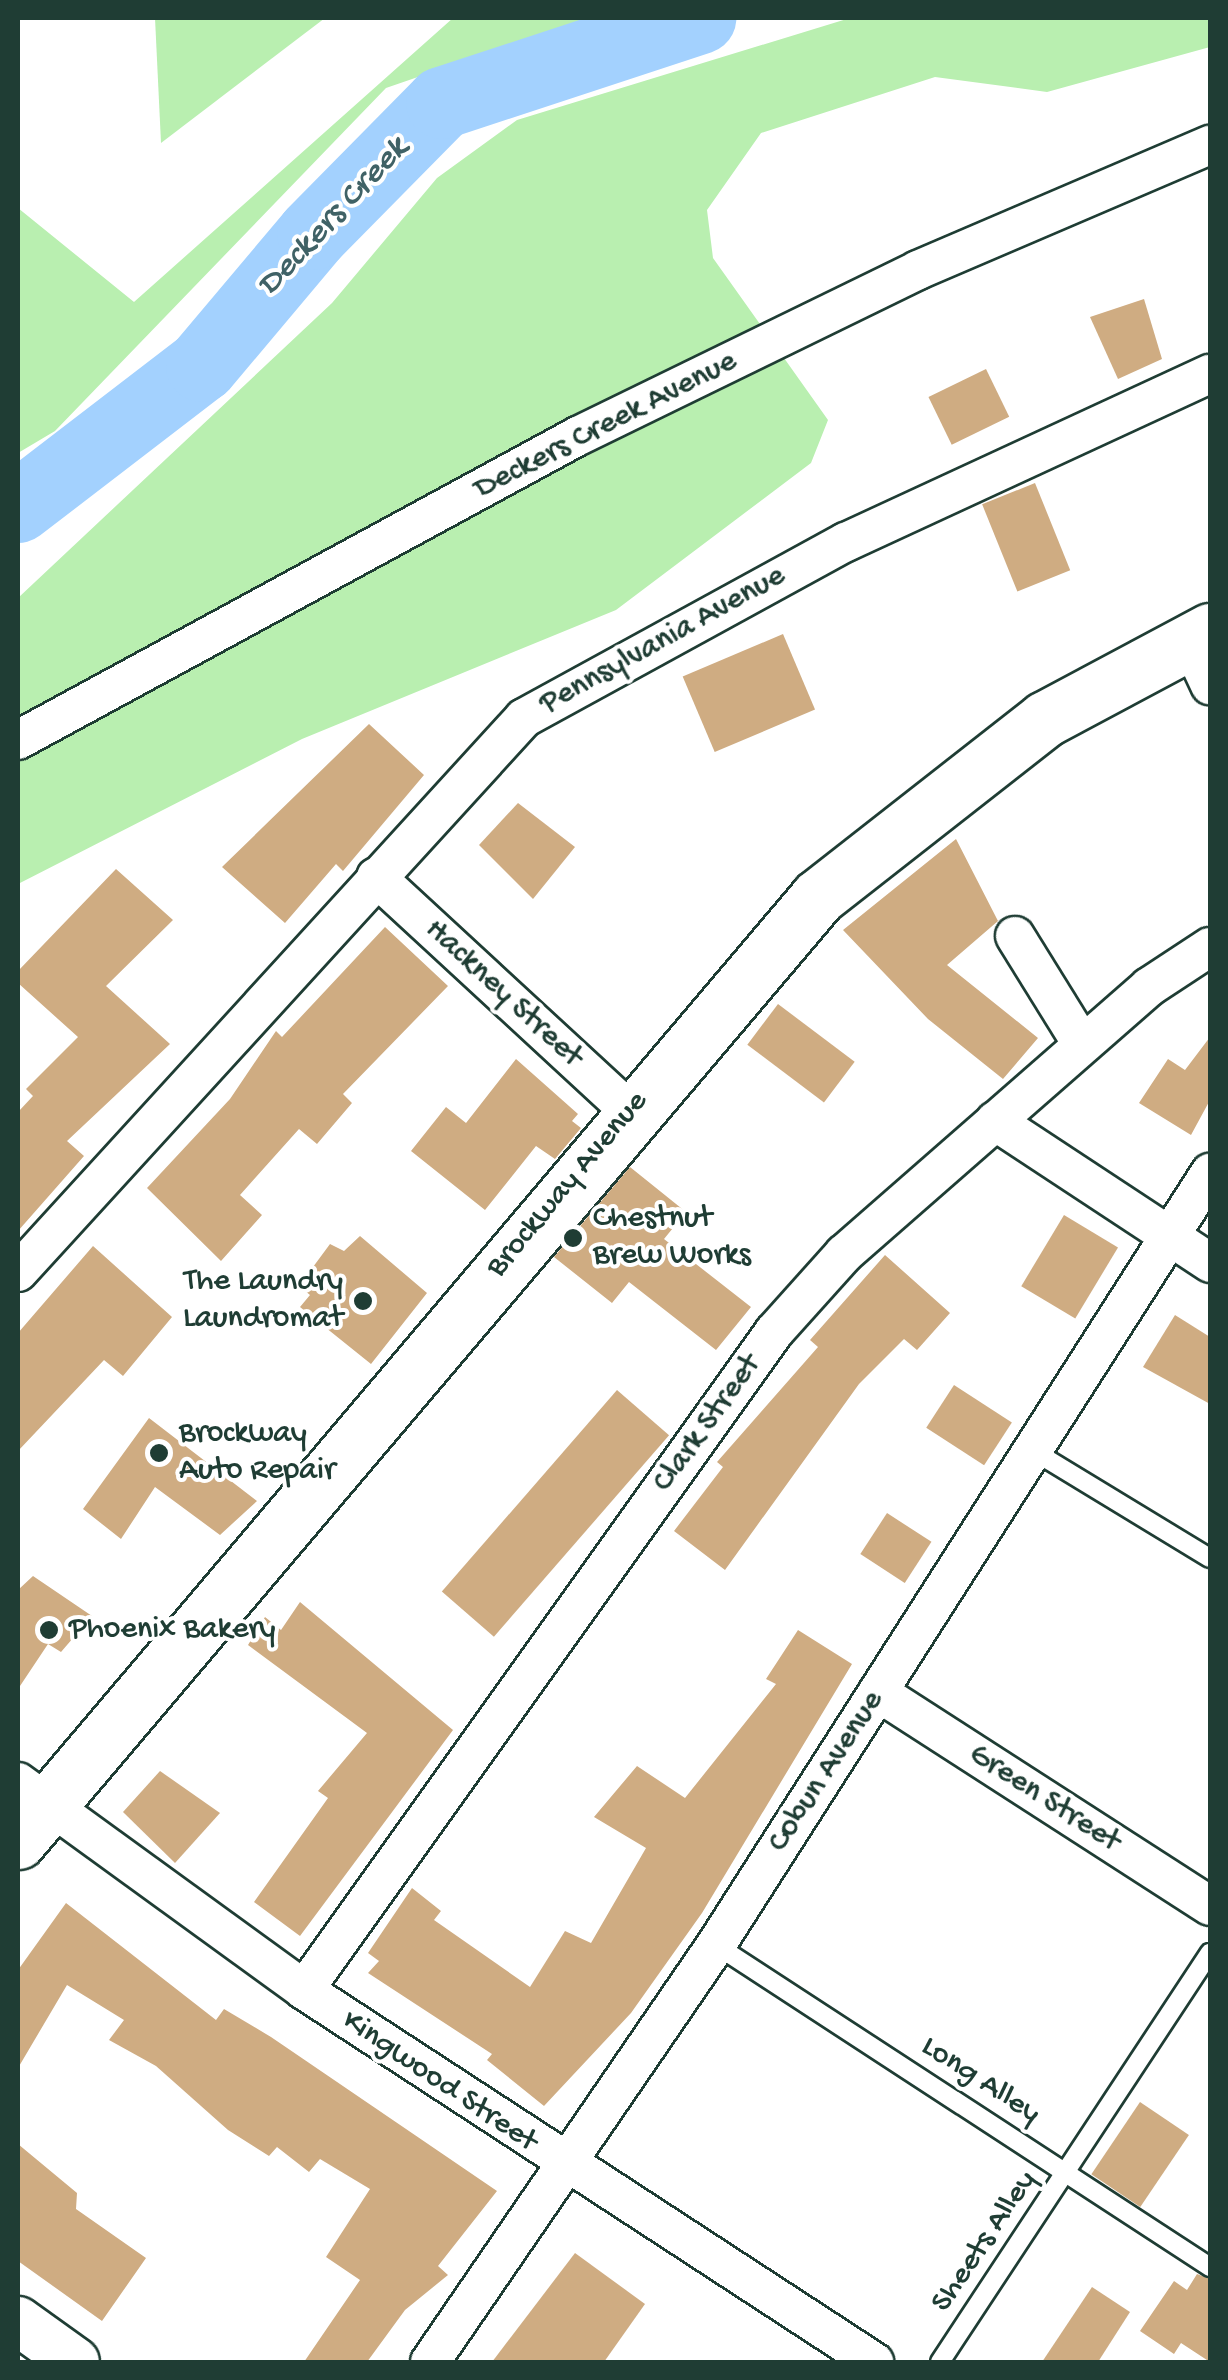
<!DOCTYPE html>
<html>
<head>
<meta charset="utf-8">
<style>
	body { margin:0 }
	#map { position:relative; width:1228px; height:2380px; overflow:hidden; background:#fff; font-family:"Gochi Hand",sans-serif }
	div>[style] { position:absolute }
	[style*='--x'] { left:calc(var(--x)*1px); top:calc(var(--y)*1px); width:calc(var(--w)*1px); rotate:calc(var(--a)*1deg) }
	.green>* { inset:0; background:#b9efb0 }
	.river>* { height:72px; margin:-36px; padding:0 36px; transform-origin:36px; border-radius:36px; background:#a3d1fe }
	.building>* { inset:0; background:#cfac82; transform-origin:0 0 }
	.roads { filter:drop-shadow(2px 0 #1f3d34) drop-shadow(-2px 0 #1f3d34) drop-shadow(0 2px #1f3d34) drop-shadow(0 -2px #1f3d34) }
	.service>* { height:18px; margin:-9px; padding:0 9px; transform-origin:9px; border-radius:9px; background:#fff }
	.minor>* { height:38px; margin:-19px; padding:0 19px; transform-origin:19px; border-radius:19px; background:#fff }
	.tertiary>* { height:48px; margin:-24px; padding:0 24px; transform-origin:24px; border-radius:24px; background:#fff }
	.primary>* { height:55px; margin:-27.5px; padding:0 27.5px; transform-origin:27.5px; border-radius:27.5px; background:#fff }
	.dots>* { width:28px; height:28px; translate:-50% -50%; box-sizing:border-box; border:5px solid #fff; border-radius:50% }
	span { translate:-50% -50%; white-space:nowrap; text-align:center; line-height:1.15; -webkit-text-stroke:8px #fff; paint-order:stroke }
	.street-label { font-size:32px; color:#1f3d34 }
	.poi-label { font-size:32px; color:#1f3d34 }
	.left { translate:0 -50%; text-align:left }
	.right { translate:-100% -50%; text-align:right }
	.water-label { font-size:35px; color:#406266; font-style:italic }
	.frame { position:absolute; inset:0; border:20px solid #1f3d34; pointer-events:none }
</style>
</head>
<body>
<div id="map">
	<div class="green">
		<div style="clip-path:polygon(155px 18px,325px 18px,161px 143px)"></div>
		<div style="clip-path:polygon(453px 18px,589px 18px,386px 88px,55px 431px,18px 453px,18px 208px,134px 302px)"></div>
		<div style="clip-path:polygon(850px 18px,1210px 18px,1210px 47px,1047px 92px,935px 77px,761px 133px,707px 210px,713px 258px,828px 420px,811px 463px,616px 610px,302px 739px,18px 884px,18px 598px,332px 303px,437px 178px,517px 120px)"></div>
	</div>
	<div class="river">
		<div style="--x:18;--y:507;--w:232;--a:-37.5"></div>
		<div style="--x:202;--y:366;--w:172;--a:-49.9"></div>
		<div style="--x:313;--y:234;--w:184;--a:-45.4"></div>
		<div style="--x:442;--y:103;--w:272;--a:-18.2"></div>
	</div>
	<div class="building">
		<div style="clip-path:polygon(1144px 299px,1162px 359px,1118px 379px,1090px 317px)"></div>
		<div style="left:986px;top:369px;width:53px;height:64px;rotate:64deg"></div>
		<div style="left:1035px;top:483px;width:94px;height:57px;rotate:68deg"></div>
		<div style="left:783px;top:634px;width:82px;height:109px;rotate:67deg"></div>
		<div style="clip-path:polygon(369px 724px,424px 775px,343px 871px,336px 864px,285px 923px,222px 867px)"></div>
		<div style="clip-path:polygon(518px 803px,575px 847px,533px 899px,479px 845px)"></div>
		<div style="clip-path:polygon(956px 839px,998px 921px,947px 965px,1038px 1038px,1003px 1079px,928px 1019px,843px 930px)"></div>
		<div style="clip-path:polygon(116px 869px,173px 920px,106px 986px,170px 1044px,67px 1141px,84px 1156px,18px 1231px,18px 1112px,33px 1096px,26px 1089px,78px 1037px,18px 983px,18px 971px)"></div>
		<div style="clip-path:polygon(385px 927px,448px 986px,343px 1094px,352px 1103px,317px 1144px,299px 1129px,240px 1195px,262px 1215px,221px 1261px,147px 1188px,230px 1099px,276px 1031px,282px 1037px)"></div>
		<div style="left:778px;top:1004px;width:96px;height:51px;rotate:37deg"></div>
		<div style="clip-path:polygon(1210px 1037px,1210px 1100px,1191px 1135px,1139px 1103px,1168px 1059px,1185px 1070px)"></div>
		<div style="clip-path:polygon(516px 1059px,578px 1114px,572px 1121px,581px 1128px,555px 1159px,536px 1146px,485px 1210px,411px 1151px,446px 1107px,466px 1123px)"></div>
		<div style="clip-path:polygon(630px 1167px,686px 1212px,664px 1239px,751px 1307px,716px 1350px,629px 1282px,612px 1303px,554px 1257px)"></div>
		<div style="left:1064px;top:1215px;width:63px;height:83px;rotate:31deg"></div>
		<div style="clip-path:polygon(360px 1236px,427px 1293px,371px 1364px,300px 1307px,310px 1295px,299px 1286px,330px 1244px,344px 1251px)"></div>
		<div style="clip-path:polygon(93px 1246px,172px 1317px,123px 1376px,104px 1360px,18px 1451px,18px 1333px)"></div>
		<div style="clip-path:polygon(885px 1255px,950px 1313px,917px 1350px,904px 1339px,859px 1384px,725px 1570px,674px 1531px,723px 1467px,717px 1462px,818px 1347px,810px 1340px)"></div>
		<div style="clip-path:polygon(1175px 1315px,1210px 1337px,1210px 1404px,1143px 1367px)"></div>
		<div style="left:954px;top:1385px;width:69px;height:51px;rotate:33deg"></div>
		<div style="left:617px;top:1390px;width:69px;height:267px;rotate:41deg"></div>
		<div style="clip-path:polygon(149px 1418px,257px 1501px,220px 1535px,155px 1487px,121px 1539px,83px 1509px)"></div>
		<div style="left:887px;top:1513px;width:53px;height:49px;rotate:33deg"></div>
		<div style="clip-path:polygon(33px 1576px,92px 1616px,61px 1652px,48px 1644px,18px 1689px,18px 1590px)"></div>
		<div style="clip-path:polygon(300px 1602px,453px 1730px,300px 1936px,254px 1902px,328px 1798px,318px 1791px,367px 1733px,248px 1645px,265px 1617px,281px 1630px)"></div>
		<div style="clip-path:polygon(798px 1630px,852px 1664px,702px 1913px,631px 2013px,544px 2106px,487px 2060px,492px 2054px,368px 1973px,379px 1961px,368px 1953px,412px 1888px,441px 1911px,434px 1920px,530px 1987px,565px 1931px,591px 1943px,646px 1848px,594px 1817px,637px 1766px,685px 1798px,776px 1684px,766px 1679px)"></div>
		<div style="clip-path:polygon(160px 1771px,220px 1813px,175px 1863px,123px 1812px)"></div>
		<div style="clip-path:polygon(66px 1903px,216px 2020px,224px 2009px,271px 2037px,497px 2191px,438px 2266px,448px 2275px,405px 2310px,367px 2362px,304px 2362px,360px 2280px,326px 2257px,370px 2189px,320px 2159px,309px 2172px,277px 2147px,269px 2156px,228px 2130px,156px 2066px,109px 2040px,124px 2020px,67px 1985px,18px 2068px,18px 1970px)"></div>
		<div style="left:1140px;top:2102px;width:59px;height:87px;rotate:34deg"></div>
		<div style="clip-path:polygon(18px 2144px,77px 2193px,76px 2209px,146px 2258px,102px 2321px,18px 2261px)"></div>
		<div style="clip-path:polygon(575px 2253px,645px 2304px,604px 2362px,492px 2362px)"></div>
		<div style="clip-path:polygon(1197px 2274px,1210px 2279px,1210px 2362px,1181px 2343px,1174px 2354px,1140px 2331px,1174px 2281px,1187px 2290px)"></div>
		<div style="clip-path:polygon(1092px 2287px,1130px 2312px,1098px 2362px,1042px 2362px)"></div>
	</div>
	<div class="roads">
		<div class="service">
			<div style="--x:1037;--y:1453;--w:202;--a:31.3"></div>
			<div style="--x:716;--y:1945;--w:590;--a:33.1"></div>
			<div style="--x:940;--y:2362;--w:490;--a:-56.6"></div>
		</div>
		<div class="minor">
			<div style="--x:1189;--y:640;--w:50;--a:65"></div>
			<div style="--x:18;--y:740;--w:637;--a:-28.5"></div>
			<div style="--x:578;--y:436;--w:378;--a:-26"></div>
			<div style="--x:918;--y:270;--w:318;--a:-23.2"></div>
			<div style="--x:376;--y:877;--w:345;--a:42.7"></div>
			<div style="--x:1015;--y:936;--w:127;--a:58.2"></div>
			<div style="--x:995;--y:1121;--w:258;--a:33.4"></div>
			<div style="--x:18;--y:1272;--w:750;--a:-47.59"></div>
			<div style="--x:524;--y:718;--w:367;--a:-28.7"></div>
			<div style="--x:846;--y:542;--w:401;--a:-24.8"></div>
			<div style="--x:878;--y:1692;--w:395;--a:32.8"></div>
			<div style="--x:18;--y:1782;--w:354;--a:36"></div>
			<div style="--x:304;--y:1990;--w:681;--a:33.13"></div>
			<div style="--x:304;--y:1990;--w:809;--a:-54.46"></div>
			<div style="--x:774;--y:1332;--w:105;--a:-48.1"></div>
			<div style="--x:844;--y:1254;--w:405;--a:-41.2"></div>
			<div style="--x:1149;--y:987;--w:73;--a:-33.3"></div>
			<div style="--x:430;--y:2362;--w:506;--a:-55.56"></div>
			<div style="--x:716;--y:1945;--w:917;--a:-57.38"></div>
		</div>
		<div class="tertiary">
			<div style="--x:18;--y:2321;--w:70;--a:35.7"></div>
		</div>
		<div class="primary">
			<div style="--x:18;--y:1841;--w:1237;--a:-49.72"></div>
			<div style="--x:818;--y:897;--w:288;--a:-38.1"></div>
			<div style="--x:1045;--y:719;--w:187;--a:-28.1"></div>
		</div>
	</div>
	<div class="dots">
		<div style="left:573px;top:1238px;background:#1f3d34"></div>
		<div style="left:363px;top:1301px;background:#1f3d34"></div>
		<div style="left:159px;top:1453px;background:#1f3d34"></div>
		<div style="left:49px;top:1630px;background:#1f3d34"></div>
	</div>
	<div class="street-label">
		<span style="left:606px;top:426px;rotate:-27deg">Deckers Creek Avenue</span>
		<span style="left:663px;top:641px;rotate:-29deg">Pennsylvania Avenue</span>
		<span style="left:503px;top:994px;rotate:43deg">Hackney Street</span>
		<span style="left:568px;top:1185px;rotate:-50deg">Brockway Avenue</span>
		<span style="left:708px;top:1424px;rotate:-54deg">Clark Street</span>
		<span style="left:827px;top:1772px;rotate:-57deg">Cobun Avenue</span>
		<span style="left:1044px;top:1799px;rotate:33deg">Green Street</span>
		<span style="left:980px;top:2081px;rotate:33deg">Long Alley</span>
		<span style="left:439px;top:2082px;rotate:34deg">Kingwood Street</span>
		<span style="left:985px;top:2242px;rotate:-56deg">Sheets Alley</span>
	</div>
	<div class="poi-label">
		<span class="left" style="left:593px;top:1238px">Chestnut<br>Brew Works</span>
		<span class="right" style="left:343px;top:1301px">The Laundry<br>Laundromat</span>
		<span class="left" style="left:179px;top:1453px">Brockway<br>Auto Repair</span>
		<span class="left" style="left:69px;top:1630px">Phoenix Bakery</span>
	</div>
	<div class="water-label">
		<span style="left:334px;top:218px;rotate:-47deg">Deckers Creek</span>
	</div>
	<div class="frame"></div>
</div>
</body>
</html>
